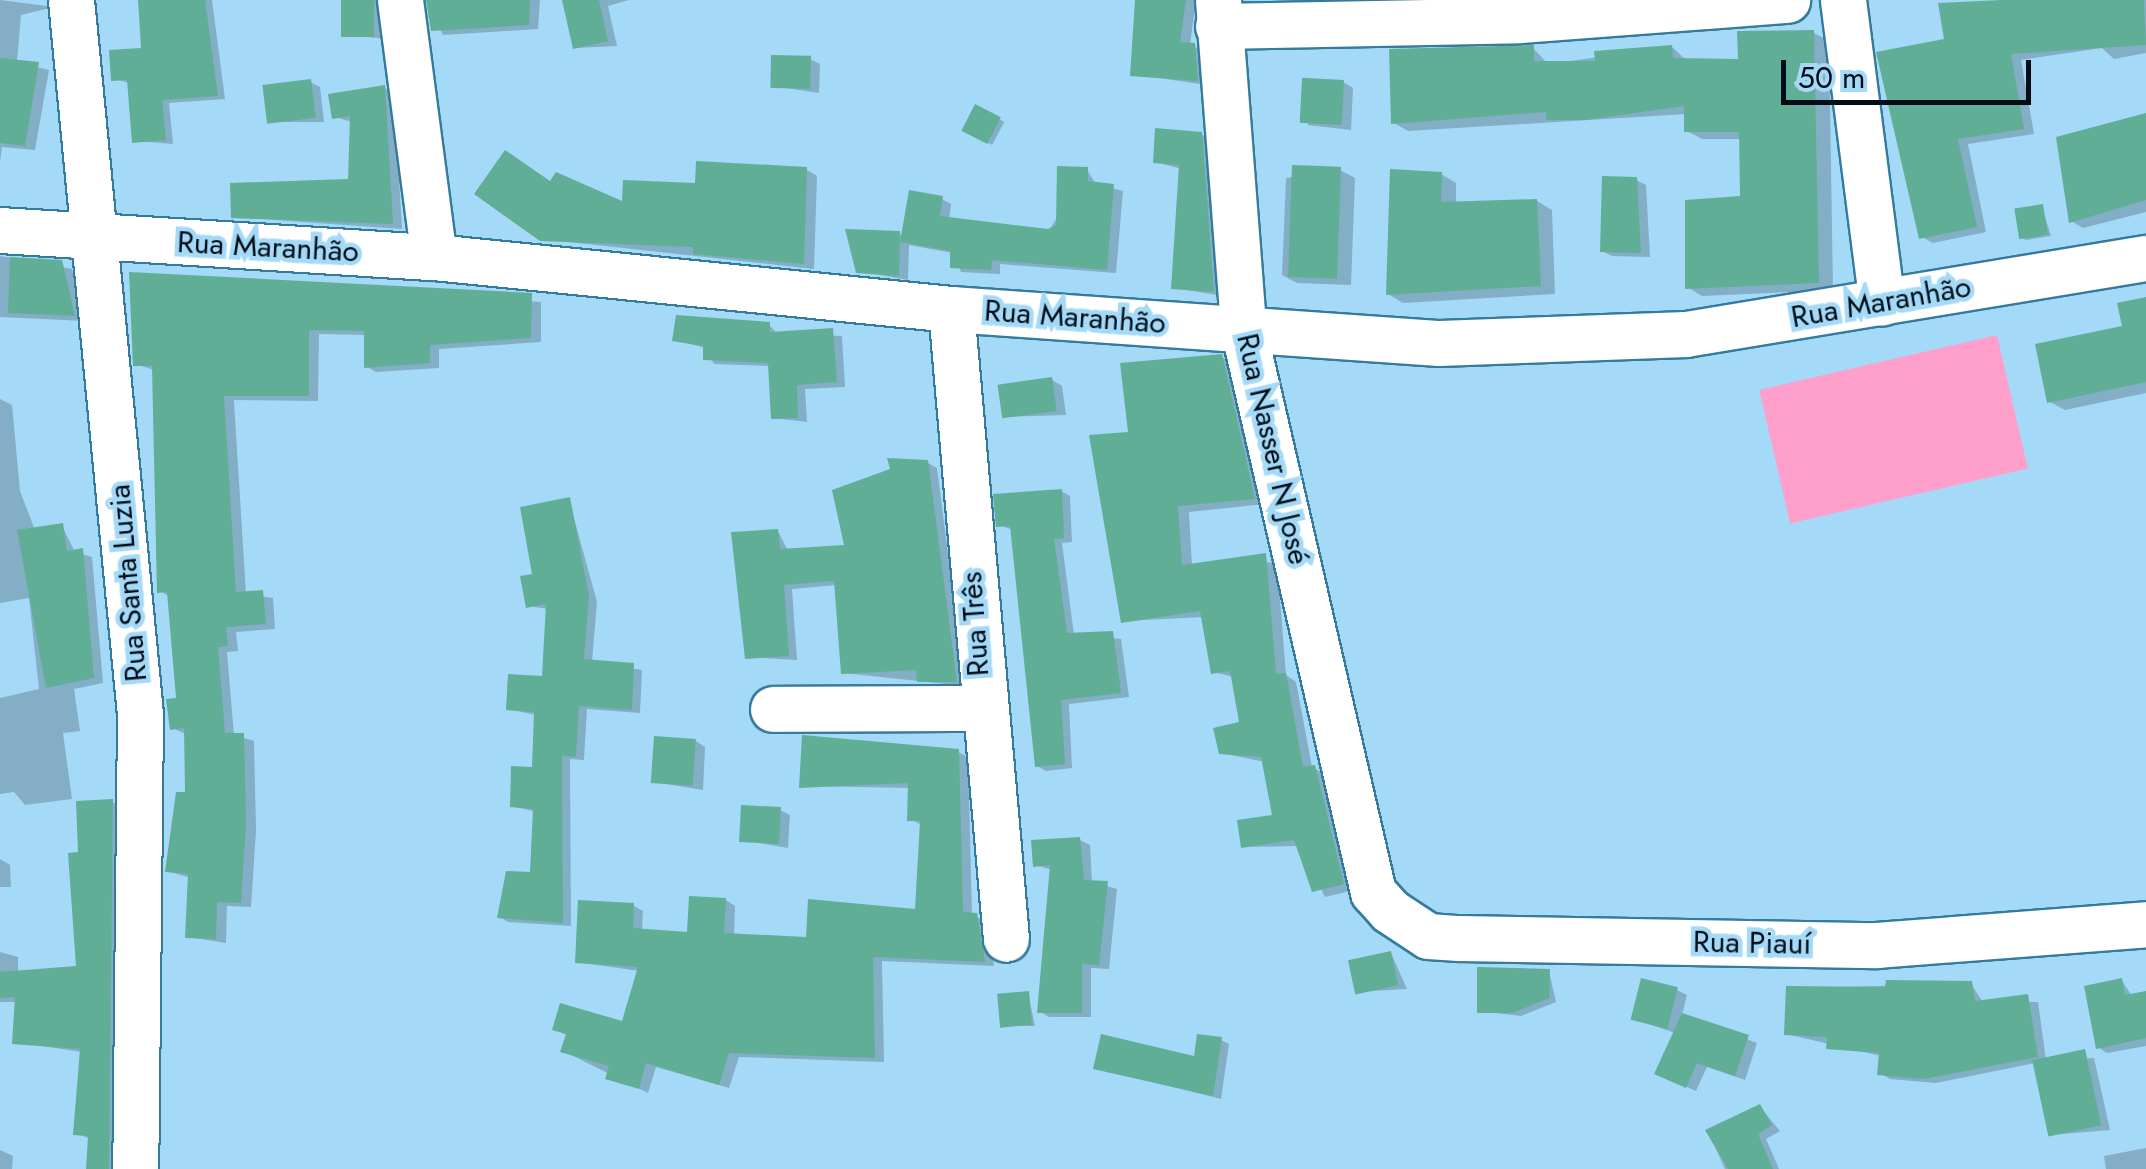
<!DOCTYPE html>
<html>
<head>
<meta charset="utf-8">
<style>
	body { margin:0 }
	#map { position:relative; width:2146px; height:1169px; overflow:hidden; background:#a4daf7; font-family:Jost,sans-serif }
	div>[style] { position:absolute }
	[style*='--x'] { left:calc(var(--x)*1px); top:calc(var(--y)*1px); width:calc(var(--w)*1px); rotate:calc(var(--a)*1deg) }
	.green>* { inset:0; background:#fea0cb; transform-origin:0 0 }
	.shadow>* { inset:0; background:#0003; transform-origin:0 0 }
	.building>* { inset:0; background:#60ae96; transform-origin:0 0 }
	.roads { filter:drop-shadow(2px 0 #357b9b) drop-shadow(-2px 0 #357b9b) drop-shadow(0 2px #357b9b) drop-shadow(0 -2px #357b9b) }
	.minor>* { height:45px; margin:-22.5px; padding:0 22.5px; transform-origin:22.5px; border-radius:22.5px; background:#fff }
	span { translate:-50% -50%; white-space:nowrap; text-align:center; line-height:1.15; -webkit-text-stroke:9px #a4daf7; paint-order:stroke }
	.street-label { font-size:30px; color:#000d17 }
	.scale { position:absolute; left:1781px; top:60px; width:250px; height:45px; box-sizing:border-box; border:5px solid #000d17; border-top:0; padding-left:12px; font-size:30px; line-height:35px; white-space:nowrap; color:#000d17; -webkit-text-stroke:8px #a4daf7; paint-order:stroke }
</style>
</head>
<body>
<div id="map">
	<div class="green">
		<div style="left:1997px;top:335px;width:137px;height:244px;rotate:77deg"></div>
	</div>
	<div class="shadow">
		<div style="clip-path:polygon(0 0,54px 7px,21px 15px,17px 62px,49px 70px,35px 150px,2px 147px,0 162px)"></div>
		<div style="clip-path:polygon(140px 0,212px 0,225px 99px,169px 103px,173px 144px,135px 141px,130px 83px,114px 79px,144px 50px)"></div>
		<div style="clip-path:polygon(343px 0,384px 0,387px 39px,346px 35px)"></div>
		<div style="clip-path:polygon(427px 0,540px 0,538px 29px,443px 35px)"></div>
		<div style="clip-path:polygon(564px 0,629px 0,608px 6px,617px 46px,576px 48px)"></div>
		<div style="clip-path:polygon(1139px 0,1196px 0,1190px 45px,1204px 52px,1207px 85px,1132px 74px)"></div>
		<div style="clip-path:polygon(2009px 0,2146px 0,2146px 53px,2114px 59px,2102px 48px,2021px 60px,2034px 134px,1968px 144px,1986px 232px,1933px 243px,1922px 237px,1947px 41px,1941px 5px)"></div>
		<div style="clip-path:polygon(1814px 33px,1829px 41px,1833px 290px,1702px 296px,1687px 287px,1743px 198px,1742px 139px,1702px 139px,1687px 131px,1687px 114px,1408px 131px,1394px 123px,1533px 48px,1548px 64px,1672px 47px,1687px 61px,1740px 61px)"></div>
		<div style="clip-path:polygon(810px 59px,820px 64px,819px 93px,772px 86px)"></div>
		<div style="clip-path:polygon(310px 82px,320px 87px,324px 122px,269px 122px)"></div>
		<div style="clip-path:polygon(1343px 82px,1353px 88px,1351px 130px,1307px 125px)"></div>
		<div style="clip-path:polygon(384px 88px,394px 93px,402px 229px,233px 217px,351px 181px,352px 122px,335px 117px)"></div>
		<div style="left:976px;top:107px;width:32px;height:26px;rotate:28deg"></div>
		<div style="clip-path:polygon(2146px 118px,2146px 212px,2083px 228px,2071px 221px)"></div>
		<div style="clip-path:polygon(1201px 134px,1211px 140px,1223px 296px,1174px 288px,1182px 169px,1155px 162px)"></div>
		<div style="clip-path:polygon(807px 170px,817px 176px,814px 269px,541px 239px,552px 184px,625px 205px)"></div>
		<div style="clip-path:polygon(1087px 170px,1096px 184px,1123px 191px,1116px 273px,1000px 264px,1000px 274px,961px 272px,953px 253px,909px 245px,908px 280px,858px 271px,942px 199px,951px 204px,949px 220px,1048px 232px)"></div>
		<div style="clip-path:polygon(1340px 170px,1355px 178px,1351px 285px,1297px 283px,1282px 275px,1286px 178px)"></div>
		<div style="clip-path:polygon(1441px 174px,1456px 183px,1456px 204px,1537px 201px,1552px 210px,1555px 294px,1403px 303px,1388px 294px)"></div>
		<div style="clip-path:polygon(1636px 180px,1646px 185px,1650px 257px,1612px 256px,1602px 251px)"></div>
		<div style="clip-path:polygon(2042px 207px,2051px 236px,2026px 240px,2022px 238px)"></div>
		<div style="clip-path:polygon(0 256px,72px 269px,84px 321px,0 317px)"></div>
		<div style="clip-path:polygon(132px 274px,541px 302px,541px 342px,439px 349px,439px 368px,376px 372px,366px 366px,366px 335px,319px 334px,318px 401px,234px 400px,246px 594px,273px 598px,275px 629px,236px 632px,238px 651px,227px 652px,234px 735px,254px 741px,256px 830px,251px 907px,227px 906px,226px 943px,188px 937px,191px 878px,167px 871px,188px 795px,186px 734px,172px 728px,179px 700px,170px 597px,160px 591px,154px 370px,135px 364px)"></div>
		<div style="clip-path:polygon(2146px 300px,2146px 393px,2065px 410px,2050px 402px)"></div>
		<div style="clip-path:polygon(769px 325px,778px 334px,842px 336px,845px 387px,805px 389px,807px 422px,773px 418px,771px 366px,714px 364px,706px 348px,675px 340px)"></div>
		<div style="clip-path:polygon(1222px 357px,1233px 363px,1265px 504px,1189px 512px,1192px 566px,1277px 562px,1286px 675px,1296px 682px,1312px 767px,1325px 774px,1354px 890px,1325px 897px,1299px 846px,1243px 847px,1275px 817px,1265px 762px,1221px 753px,1241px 724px,1234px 677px,1213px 672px,1204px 617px,1123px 621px,1131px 434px)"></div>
		<div style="clip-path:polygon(1052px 380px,1062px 386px,1066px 415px,1004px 417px)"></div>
		<div style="clip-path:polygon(0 399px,12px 405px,20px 491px,35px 530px,62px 526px,75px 552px,92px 557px,103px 683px,74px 689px,80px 731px,63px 733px,72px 799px,25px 805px,14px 792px,0 794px,0 698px,39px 689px,29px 598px,0 603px)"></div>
		<div style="clip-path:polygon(928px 463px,937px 468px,965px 686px,843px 673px,837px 585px,792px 589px,797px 660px,747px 657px,778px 531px,788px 551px,847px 547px,892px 470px)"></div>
		<div style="clip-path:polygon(1061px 491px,1070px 496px,1072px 542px,1062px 543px,1074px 635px,1121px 639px,1129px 697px,1069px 704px,1072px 768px,1046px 771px,1037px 766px,1013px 530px,999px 525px)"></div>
		<div style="clip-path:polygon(569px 500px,597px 602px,592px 662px,642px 670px,640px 713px,587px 709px,584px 760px,570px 759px,571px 926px,508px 922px,500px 917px,532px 875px,536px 812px,512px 806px,534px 770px,536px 715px,508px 709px,544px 678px,548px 609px,528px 606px)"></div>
		<div style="clip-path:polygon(696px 741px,705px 747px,703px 790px,654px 782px)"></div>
		<div style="clip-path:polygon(958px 752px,968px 757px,972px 915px,987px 922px,994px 966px,882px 961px,884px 1062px,739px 1057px,729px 1088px,656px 1067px,648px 1093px,563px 1051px,568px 1036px,555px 1029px,624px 1024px,639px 971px,577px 962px,634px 906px,643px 911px,642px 931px,690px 935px,726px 900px,735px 906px,734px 936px,809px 939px,917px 912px,922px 825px,910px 819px,910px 788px,802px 786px)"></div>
		<div style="clip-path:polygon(112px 802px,122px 807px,118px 1169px,89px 1169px,90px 1139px,76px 1133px,82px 1052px,15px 1042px,18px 1002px,0 1002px,0 952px,18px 957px,18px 973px,78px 968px,81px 855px)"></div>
		<div style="clip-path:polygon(780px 810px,790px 815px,788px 848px,742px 840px)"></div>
		<div style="clip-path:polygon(1080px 840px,1090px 845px,1092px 882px,1117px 889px,1109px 969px,1091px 968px,1091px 1017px,1049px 1017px,1039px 1011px,1052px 870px,1035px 865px)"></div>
		<div style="clip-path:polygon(0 859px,10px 865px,11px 887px,0 887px)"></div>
		<div style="clip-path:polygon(1391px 953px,1407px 989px,1357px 992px)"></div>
		<div style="clip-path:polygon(1549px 971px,1556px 1002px,1521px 1016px,1479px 1011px)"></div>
		<div style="clip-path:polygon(2122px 981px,2132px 996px,2146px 994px,2146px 1046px,2107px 1053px,2099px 1048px)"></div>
		<div style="clip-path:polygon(1971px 984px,1983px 1002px,2038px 1002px,2046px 1060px,2094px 1058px,2110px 1130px,2050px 1135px,2035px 1063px,1936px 1083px,1890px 1079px,1880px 1073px,1881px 1056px,1786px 1034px,1789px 988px)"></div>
		<div style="clip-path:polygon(1677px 990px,1687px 995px,1682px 1015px,1757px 1043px,1745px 1080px,1707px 1067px,1696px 1091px,1667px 1078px,1675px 1033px,1634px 1019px)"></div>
		<div style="clip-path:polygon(1028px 994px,1035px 1026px,1002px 1026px)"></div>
		<div style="clip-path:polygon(1221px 1040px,1229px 1044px,1221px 1099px,1096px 1068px,1196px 1059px)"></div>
		<div style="clip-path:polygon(1760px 1107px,1780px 1131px,1766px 1139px,1779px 1169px,1725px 1169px,1708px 1131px)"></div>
		<div style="clip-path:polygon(2146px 1148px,2146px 1169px,2106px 1169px,2104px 1156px)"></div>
		<div style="clip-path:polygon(0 1150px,13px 1156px,12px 1169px,0 1169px)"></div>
	</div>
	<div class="building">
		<div style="clip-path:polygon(138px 0,205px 0,218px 96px,162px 100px,166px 140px,132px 143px,127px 80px,111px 81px,109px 50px,141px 48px)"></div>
		<div style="left:341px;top:0;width:33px;height:37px"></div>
		<div style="clip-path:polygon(426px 0,530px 0,529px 25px,431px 31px)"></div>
		<div style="clip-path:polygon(562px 0,599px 0,608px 41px,573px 49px)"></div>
		<div style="clip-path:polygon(1135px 0,1186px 0,1180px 42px,1195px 43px,1198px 81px,1130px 76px)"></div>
		<div style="clip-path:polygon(2002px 0,2144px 0,2146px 45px,2011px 54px,2024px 129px,1958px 139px,1977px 227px,1919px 239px,1876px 52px,1944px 39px,1938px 3px)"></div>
		<div style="clip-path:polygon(1814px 30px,1819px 283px,1685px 289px,1685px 200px,1740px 196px,1739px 132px,1684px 132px,1684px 106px,1585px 120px,1546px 120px,1546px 112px,1391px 124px,1389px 49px,1534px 45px,1534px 61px,1595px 61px,1594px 51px,1672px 45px,1673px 58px,1738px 59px,1737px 31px)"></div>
		<div style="left:771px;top:55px;width:40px;height:33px;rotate:1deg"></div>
		<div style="clip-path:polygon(0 58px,39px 62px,25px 146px,0 143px)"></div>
		<div style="left:311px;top:79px;width:39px;height:49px;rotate:83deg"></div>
		<div style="left:1344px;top:80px;width:45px;height:42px;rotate:93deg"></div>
		<div style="clip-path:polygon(385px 85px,393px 224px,231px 218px,230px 183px,348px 179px,350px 116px,332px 119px,328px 94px)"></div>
		<div style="left:975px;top:104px;width:29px;height:30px;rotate:27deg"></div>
		<div style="clip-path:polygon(2146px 113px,2146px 200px,2069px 223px,2056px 137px)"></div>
		<div style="clip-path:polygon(1155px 128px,1202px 132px,1214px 292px,1171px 289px,1179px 165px,1153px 163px)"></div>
		<div style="clip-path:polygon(505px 150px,550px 181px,556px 172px,622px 201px,623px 180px,695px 183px,696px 161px,807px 167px,804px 264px,693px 254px,693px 247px,540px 241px,474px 194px)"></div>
		<div style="left:1292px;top:165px;width:49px;height:112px;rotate:2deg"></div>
		<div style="clip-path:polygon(1057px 166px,1088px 167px,1088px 181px,1114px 184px,1107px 270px,992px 260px,991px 270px,950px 268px,950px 251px,900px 242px,909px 190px,943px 196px,940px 216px,1048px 229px,1056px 225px)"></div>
		<div style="clip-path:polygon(1390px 169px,1442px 172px,1441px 202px,1537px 199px,1541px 286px,1386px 295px)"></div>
		<div style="clip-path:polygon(1602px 176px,1637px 177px,1641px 253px,1600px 252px)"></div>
		<div style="left:2043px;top:204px;width:31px;height:29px;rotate:81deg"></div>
		<div style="clip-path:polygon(845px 229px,900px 231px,899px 276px,856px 273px)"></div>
		<div style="clip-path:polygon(10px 257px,62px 260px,75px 316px,8px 313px)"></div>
		<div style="clip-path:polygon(129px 272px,532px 293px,531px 338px,430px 345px,430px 363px,364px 368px,364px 331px,309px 330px,309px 396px,224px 396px,236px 592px,263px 590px,266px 624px,226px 627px,228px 646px,218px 647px,225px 733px,244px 733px,246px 823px,241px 903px,217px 902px,216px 939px,185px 938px,188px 874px,165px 872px,176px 792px,185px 792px,184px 728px,170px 730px,166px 699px,176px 698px,167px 592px,157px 593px,152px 366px,133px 366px)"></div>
		<div style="clip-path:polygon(2146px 297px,2146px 382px,2047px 403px,2035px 344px,2122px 326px,2117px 303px)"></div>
		<div style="clip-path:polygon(676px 315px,770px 322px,770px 332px,833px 328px,837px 382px,797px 385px,798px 418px,771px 419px,768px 363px,703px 360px,703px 346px,672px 341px)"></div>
		<div style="clip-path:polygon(1222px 354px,1255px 499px,1178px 506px,1182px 565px,1266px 553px,1276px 674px,1286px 673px,1303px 767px,1315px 765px,1344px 884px,1312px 892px,1294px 840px,1241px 848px,1237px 820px,1272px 815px,1261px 757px,1219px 754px,1213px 728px,1239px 722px,1230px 671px,1211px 674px,1200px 611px,1121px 623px,1089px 435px,1128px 432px,1120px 363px)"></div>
		<div style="left:1052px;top:377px;width:34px;height:55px;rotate:82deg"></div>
		<div style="clip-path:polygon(887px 458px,928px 460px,957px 682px,917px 682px,916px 670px,841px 674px,834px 581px,784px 585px,789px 656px,745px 659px,731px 532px,778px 529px,780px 549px,844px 545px,832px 490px,890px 469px)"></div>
		<div style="clip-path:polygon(1062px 489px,1064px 538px,1054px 539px,1067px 633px,1113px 631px,1121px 693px,1061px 700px,1065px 764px,1035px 767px,1010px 526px,996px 527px,993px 494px)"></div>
		<div style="clip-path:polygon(570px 497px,589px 596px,584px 659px,634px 663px,632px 710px,579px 706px,576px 757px,562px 756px,563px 923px,497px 918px,506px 871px,530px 872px,533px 809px,510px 807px,511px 766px,532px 767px,534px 712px,506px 710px,508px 674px,542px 676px,546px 604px,526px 608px,520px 576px,532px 574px,520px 507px)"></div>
		<div style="clip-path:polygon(63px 523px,67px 551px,83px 548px,94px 678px,46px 688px,17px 530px)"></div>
		<div style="clip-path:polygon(802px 735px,959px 749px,963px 912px,977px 913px,985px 962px,873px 957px,875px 1058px,729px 1053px,719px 1085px,646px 1063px,639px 1089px,605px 1079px,609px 1066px,560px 1052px,566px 1034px,552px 1030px,560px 1003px,622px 1021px,638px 967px,575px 963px,578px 900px,634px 903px,633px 928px,687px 932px,689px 896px,726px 898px,724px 933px,806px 937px,808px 899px,915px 909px,920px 821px,907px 821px,908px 783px,799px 788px)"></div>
		<div style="left:654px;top:736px;width:42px;height:47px;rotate:4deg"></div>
		<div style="clip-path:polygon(113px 799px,109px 1169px,86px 1169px,88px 1136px,73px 1135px,80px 1049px,12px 1044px,15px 997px,0 998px,0 972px,76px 966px,68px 853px,78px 852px,76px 801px)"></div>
		<div style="left:741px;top:805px;width:40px;height:37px;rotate:3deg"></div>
		<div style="clip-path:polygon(1080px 837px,1084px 880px,1108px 881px,1099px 965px,1082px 964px,1082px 1013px,1037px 1013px,1050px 865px,1033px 867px,1031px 840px)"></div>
		<div style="left:1391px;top:951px;width:35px;height:44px;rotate:78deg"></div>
		<div style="clip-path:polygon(1477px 967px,1550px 969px,1549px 998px,1512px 1013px,1477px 1013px)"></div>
		<div style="left:1641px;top:978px;width:38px;height:43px;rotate:14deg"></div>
		<div style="clip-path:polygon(2122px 978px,2125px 995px,2146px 991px,2146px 1038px,2096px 1049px,2084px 986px)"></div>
		<div style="clip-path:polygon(1886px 980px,1972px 981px,1975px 1001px,2028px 994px,2038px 1057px,1924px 1079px,1877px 1075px,1879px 1053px,1826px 1049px,1827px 1037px,1784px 1035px,1786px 986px,1885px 987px)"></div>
		<div style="left:1029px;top:991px;width:34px;height:32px;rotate:85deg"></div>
		<div style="clip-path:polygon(1682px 1013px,1749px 1035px,1735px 1076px,1697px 1063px,1686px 1088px,1654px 1074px)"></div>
		<div style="clip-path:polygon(1101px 1034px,1194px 1056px,1197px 1034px,1222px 1037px,1213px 1096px,1093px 1069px)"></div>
		<div style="left:2085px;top:1049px;width:78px;height:54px;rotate:78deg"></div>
		<div style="clip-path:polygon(1760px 1104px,1772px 1125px,1758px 1134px,1773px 1169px,1728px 1169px,1705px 1130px)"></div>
	</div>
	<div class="roads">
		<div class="minor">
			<div style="--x:71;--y:0;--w:717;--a:84.48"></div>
			<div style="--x:140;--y:714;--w:455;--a:90.6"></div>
			<div style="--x:400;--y:0;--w:259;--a:82.5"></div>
			<div style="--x:1218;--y:0;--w:329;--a:85.6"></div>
			<div style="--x:1243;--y:328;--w:579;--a:77.02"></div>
			<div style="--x:1373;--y:892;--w:25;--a:48"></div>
			<div style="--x:1390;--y:911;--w:45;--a:33.3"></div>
			<div style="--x:1428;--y:936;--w:31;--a:4"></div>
			<div style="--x:1459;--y:938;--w:417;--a:1"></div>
			<div style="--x:1876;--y:945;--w:271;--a:-4.4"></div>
			<div style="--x:1843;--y:0;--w:305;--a:82.7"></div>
			<div style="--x:1218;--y:26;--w:302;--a:-1.1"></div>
			<div style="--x:1520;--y:20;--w:268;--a:-4.3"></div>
			<div style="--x:0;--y:230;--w:435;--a:3.6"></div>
			<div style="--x:434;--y:257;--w:520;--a:5.74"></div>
			<div style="--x:951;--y:309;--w:489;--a:4"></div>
			<div style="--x:1439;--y:343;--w:247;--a:-2.1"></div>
			<div style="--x:1686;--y:334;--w:466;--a:-9.4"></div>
			<div style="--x:951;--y:309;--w:632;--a:85.01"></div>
			<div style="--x:773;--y:709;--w:208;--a:-0.3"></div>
		</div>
	</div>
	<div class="street-label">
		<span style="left:268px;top:247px;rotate:3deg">Rua Maranhão</span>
		<span style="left:1881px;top:302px;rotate:-10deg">Rua Maranhão</span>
		<span style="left:1075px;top:317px;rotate:4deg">Rua Maranhão</span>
		<span style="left:1273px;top:449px;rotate:77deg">Rua Nasser N José</span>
		<span style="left:128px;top:583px;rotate:-95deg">Rua Santa Luzia</span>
		<span style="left:975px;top:624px;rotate:-94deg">Rua Três</span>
		<span style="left:1752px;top:943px;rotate:1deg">Rua Piauí</span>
	</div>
	<div class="scale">50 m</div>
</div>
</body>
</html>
